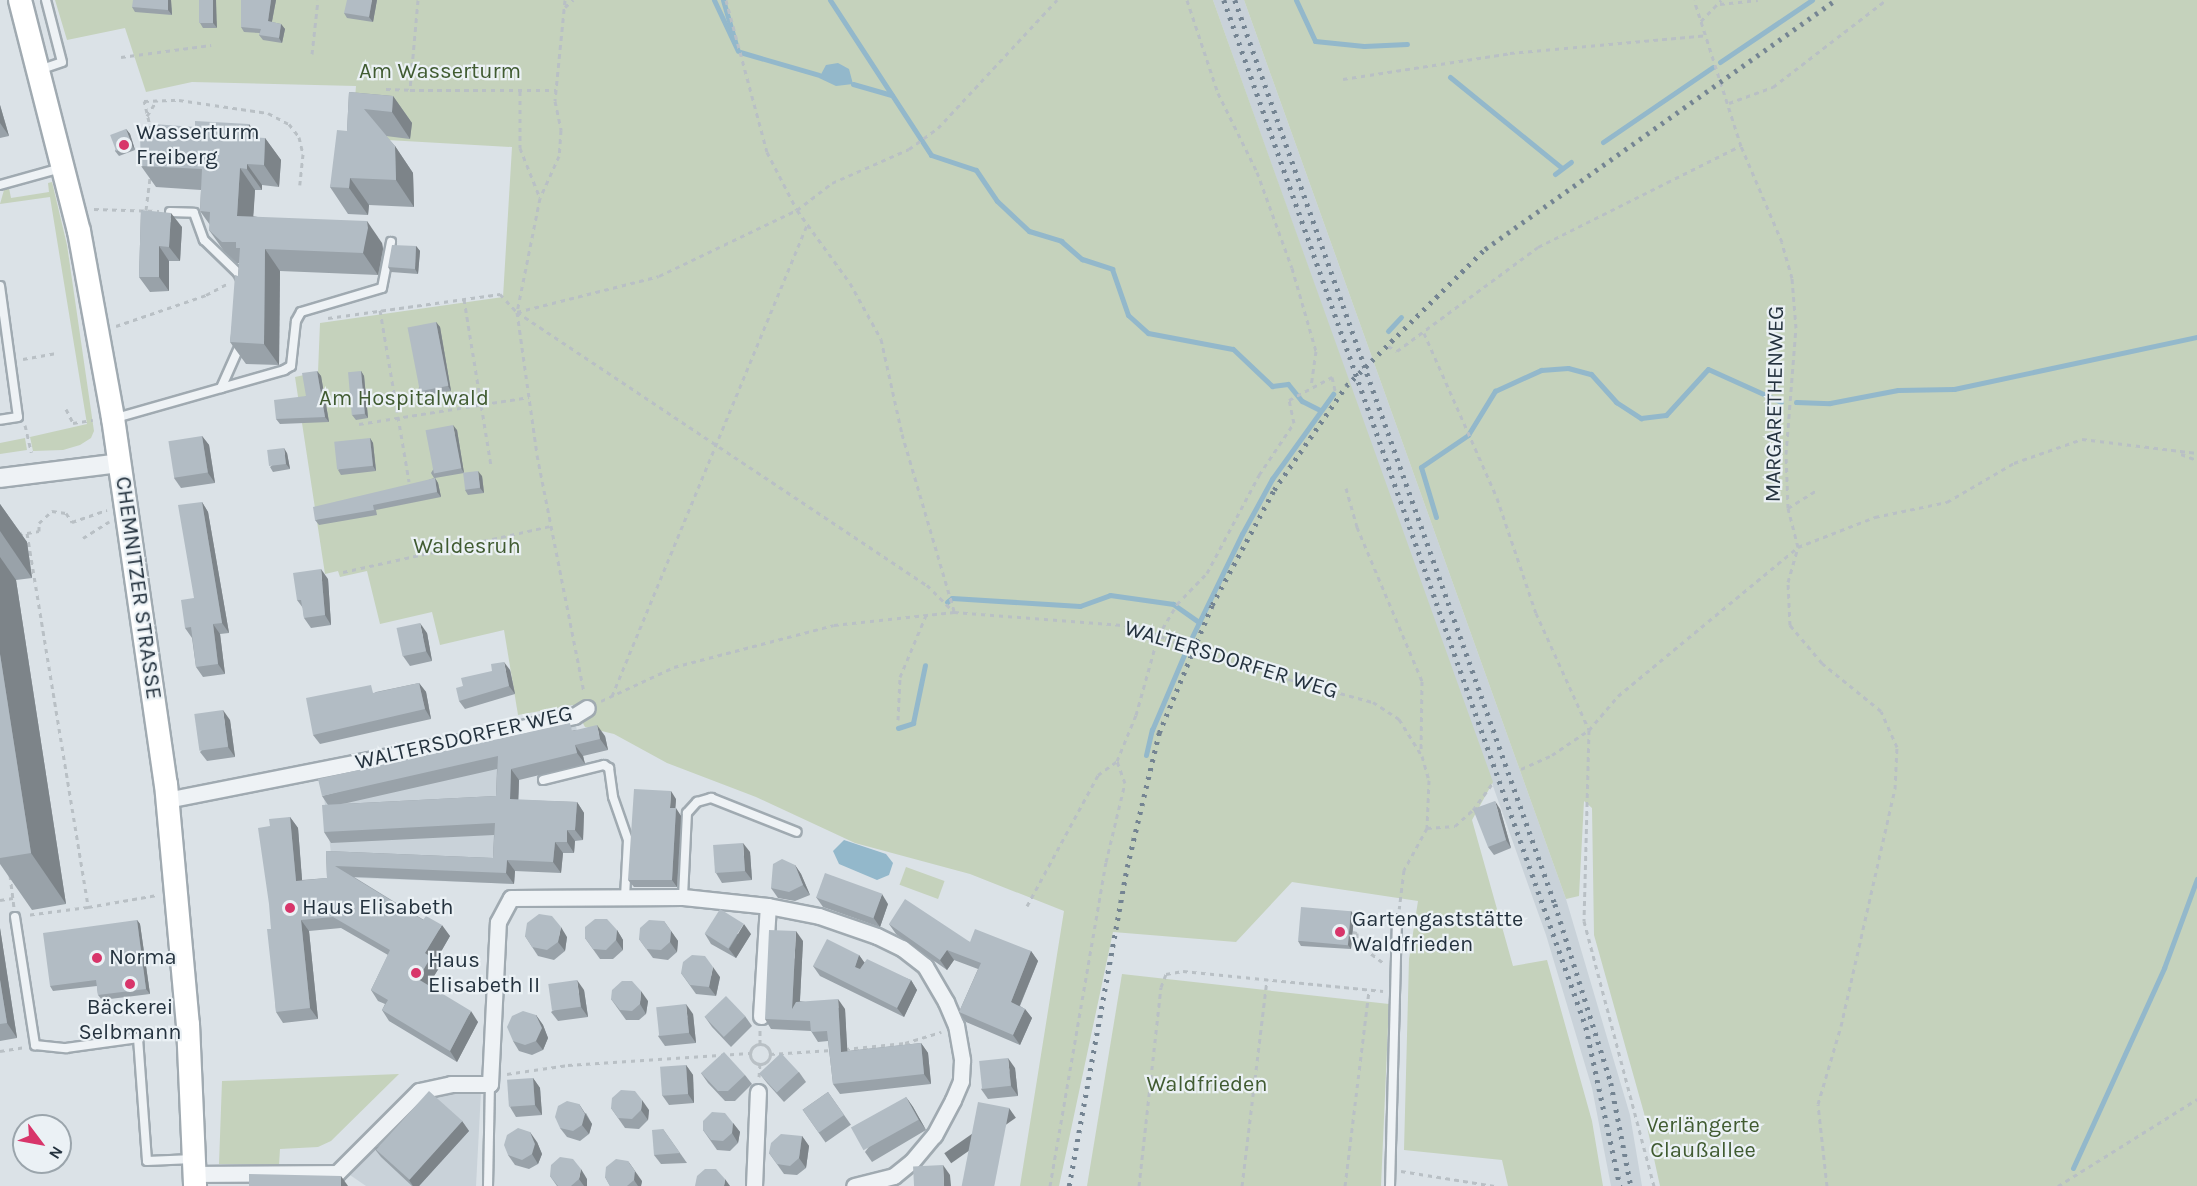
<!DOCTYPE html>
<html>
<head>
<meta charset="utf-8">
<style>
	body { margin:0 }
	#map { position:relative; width:2197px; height:1186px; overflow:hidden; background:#dbe2e7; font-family:Karla,sans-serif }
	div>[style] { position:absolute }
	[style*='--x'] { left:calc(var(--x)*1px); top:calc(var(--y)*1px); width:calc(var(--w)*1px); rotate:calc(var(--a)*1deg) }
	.built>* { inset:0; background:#c9d2d9 }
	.green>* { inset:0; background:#c5d2bc; transform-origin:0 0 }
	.water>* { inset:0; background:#93b8cb }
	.stream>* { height:5px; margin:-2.5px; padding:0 2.5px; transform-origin:2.5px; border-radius:2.5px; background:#93b8cb }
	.path>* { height:3px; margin-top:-1.5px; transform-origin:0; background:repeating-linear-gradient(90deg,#b9c0c5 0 4.5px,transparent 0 9px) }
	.path>.ring { margin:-1.5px; padding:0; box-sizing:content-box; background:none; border:3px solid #b9c0c5; border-radius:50% }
	.roads { filter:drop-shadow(2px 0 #a0aab1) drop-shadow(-2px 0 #a0aab1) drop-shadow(0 2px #a0aab1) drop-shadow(0 -2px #a0aab1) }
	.service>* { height:8px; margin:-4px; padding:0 4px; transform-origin:4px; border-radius:4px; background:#eef2f5 }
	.minor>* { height:15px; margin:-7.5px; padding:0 7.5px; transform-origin:7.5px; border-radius:7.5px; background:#eef2f5 }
	.tertiary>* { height:18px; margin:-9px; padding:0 9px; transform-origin:9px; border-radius:9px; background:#eef2f5 }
	.primary>* { height:22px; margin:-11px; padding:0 11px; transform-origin:11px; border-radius:11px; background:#fff }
	.rail>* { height:4.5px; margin-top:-2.25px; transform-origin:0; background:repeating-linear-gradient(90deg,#748492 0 3px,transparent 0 9px) }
	.path-bridge>* { height:3px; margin-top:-1.5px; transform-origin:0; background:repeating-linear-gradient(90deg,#b9c0c5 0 4.5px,transparent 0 9px) }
	.wall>* { inset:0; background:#99a2a9; transform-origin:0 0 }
	.shaded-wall>* { inset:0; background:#7d8489; transform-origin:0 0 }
	.building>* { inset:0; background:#b2bcc4; transform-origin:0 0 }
	.dots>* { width:16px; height:16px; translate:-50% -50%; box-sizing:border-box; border:3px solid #ebf1f5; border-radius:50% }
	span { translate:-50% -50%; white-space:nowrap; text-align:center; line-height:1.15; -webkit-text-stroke:4.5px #ebf1f5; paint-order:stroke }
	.park-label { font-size:22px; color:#405b31 }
	.poi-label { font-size:22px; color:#24323e }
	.left { translate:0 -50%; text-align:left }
	.street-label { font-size:22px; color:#24323e }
	.north { position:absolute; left:12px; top:1114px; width:60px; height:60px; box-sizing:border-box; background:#ebf1f5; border:2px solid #9ba5ac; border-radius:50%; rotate:122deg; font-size:16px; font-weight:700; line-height:24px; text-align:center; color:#24323e }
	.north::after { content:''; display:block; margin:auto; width:21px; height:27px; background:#d8356a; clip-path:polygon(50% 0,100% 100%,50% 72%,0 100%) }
</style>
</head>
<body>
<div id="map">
	<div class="built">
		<div style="clip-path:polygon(1213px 0,1244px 0,1566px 899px,1630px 1115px,1642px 1186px,1611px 1186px,1592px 1088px,1546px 935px)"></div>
		<div style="clip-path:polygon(575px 722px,585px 764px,533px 776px,530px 761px,520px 764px,514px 884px,334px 877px,322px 781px)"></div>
		<div style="clip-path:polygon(447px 1092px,481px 1092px,476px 1186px,366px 1186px,350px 1175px,425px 1097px)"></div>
	</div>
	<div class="green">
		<div style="clip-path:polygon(55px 0,1213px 0,1493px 782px,1472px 820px,1513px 966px,1547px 960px,1592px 1121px,1603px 1186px,1508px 1186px,1502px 1160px,1404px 1150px,1409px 959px,1418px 901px,1292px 882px,1236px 942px,1113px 932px,1059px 1186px,1020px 1186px,1064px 911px,970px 874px,855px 843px,756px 797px,667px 763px,614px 734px,585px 727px,573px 705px,518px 715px,504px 630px,440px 645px,432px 612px,380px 624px,367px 571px,340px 577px,338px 571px,325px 574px,295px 377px,318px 372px,320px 323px,503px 297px,512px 147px,352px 138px,356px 86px,192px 82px,146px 92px,125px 28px,67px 40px)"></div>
		<div style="clip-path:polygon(1244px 0,2197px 0,2197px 1186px,1660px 1186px,1644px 1113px,1594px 935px,1592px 808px,1584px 801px,1579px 896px,1566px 899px)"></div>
		<div style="clip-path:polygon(52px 182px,67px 245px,94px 431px,91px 438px,80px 445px,63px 450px,33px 451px,30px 437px,87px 424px,50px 197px,0 204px,4px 190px,9px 188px,11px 198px,49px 192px,48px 183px)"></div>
		<div style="clip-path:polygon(25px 438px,27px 450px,0 454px,0 443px)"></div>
		<div style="left:906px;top:867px;width:41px;height:19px;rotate:20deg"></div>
		<div style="clip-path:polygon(1122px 974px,1389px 1004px,1381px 1186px,1087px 1186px)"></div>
		<div style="clip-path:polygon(399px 1074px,331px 1141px,318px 1147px,280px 1149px,279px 1165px,219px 1164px,222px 1081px)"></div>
	</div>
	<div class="water">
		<div style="clip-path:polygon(838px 63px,849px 69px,853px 84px,836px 86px,819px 78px,826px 65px)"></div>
		<div style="clip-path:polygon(844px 840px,886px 854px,893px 863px,889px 875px,877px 880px,839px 864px,833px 851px)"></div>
	</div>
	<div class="stream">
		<div style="--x:714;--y:0;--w:56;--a:64.8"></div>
		<div style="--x:723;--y:0;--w:47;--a:73.9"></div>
		<div style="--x:830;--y:0;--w:185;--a:56.9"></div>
		<div style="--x:931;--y:155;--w:47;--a:18.4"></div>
		<div style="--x:976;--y:170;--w:37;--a:56"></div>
		<div style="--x:997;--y:201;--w:44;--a:43.2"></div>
		<div style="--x:1029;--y:231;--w:34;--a:17"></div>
		<div style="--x:1061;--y:241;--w:28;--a:41"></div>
		<div style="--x:1082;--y:259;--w:32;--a:18"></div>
		<div style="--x:1112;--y:269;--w:49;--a:70.8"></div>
		<div style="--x:1128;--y:315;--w:27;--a:42"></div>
		<div style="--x:1148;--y:333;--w:86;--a:10.7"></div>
		<div style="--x:1233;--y:349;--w:54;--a:43.5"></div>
		<div style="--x:1272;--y:386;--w:16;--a:-7"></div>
		<div style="--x:1288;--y:384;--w:22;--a:51"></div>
		<div style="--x:1302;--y:401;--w:20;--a:27"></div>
		<div style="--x:1296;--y:0;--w:45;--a:65.1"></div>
		<div style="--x:1315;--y:41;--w:49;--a:5.8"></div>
		<div style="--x:1364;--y:46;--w:43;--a:-2.7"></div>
		<div style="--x:740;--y:52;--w:82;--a:16.2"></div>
		<div style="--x:1720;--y:62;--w:111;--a:-34"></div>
		<div style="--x:1450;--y:77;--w:144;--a:39.1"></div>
		<div style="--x:853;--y:84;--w:40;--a:16"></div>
		<div style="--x:1603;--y:142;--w:133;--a:-34.3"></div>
		<div style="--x:1555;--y:174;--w:20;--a:-37"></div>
		<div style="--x:1388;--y:331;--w:19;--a:-47"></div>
		<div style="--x:1796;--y:402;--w:34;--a:2"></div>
		<div style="--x:1830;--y:403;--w:69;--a:-10.8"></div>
		<div style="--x:1898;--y:390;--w:56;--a:-1"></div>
		<div style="--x:1954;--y:389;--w:249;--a:-12.1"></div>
		<div style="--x:1436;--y:517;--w:52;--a:-106.7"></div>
		<div style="--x:1421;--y:467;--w:57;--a:-34.2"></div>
		<div style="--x:1468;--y:435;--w:52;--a:-58.5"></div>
		<div style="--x:1495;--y:391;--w:51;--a:-24.5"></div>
		<div style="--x:1541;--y:370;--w:27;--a:-4"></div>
		<div style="--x:1568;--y:368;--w:24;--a:15"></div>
		<div style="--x:1591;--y:374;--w:38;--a:48"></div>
		<div style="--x:1616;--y:402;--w:30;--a:33"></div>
		<div style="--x:1641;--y:418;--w:25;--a:-7"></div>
		<div style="--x:1666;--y:415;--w:62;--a:-47.6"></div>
		<div style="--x:1708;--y:369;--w:80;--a:24.3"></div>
		<div style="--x:947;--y:602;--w:6;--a:-39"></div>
		<div style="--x:952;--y:598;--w:128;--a:3.6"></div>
		<div style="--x:1080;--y:606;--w:32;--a:-20"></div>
		<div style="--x:1110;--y:595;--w:64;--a:8.1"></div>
		<div style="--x:1173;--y:604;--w:32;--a:35"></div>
		<div style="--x:898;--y:728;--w:16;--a:-18"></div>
		<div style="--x:913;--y:723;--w:59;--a:-78.3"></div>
		<div style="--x:1146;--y:755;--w:26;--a:-77"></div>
		<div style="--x:1152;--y:730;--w:97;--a:-66.9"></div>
		<div style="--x:1190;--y:641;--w:119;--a:-64.1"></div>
		<div style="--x:1242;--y:534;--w:63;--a:-61.4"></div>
		<div style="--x:1272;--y:479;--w:105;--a:-54.3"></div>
		<div style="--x:2073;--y:1168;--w:220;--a:-65.5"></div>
		<div style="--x:2164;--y:968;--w:95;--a:-69.7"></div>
	</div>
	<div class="path">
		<div style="--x:418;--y:0;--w:90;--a:95.1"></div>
		<div style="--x:410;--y:90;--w:146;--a:0"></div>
		<div style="--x:565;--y:0;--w:101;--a:95.7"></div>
		<div style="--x:555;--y:101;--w:30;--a:78"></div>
		<div style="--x:561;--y:130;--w:26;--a:94"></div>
		<div style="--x:559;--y:156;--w:46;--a:114.3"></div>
		<div style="--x:540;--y:198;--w:116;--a:101.4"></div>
		<div style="--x:517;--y:312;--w:144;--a:82"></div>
		<div style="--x:537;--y:455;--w:243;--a:78.8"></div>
		<div style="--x:726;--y:0;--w:157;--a:74.9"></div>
		<div style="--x:767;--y:152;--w:65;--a:62.7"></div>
		<div style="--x:797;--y:210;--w:44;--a:-37.6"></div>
		<div style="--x:832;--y:183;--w:84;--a:-23.8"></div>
		<div style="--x:909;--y:149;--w:36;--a:-36"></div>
		<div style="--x:938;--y:128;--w:175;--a:-47.1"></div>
		<div style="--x:1187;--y:0;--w:98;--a:71.6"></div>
		<div style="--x:1218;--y:93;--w:88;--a:63.7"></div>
		<div style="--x:1257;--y:172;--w:102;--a:70"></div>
		<div style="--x:1292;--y:268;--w:86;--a:73.9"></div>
		<div style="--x:1316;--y:351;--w:36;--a:98"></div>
		<div style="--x:1720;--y:4;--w:38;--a:-6"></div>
		<div style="--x:565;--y:7;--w:11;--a:-41"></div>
		<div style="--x:1701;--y:21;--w:29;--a:-46"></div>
		<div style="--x:312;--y:54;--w:54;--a:-83.7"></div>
		<div style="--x:121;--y:57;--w:91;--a:-7.6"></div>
		<div style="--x:1343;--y:79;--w:169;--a:-8.8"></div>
		<div style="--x:1510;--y:53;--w:197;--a:-5.2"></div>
		<div style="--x:386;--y:89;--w:24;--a:2"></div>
		<div style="--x:520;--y:91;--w:57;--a:90"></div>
		<div style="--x:520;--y:148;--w:54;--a:68.2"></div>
		<div style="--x:1729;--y:103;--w:47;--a:-20"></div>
		<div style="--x:1773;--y:87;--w:143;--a:-37.6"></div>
		<div style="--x:147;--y:116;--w:19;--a:-58"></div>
		<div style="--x:153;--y:139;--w:39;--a:-103"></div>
		<div style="--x:144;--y:101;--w:35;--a:-2"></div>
		<div style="--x:179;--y:100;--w:90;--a:8.3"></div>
		<div style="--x:268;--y:113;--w:24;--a:28"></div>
		<div style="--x:289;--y:124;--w:16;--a:52"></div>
		<div style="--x:299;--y:137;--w:17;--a:77"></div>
		<div style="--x:303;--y:154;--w:31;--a:96"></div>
		<div style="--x:94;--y:209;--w:65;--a:1.8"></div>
		<div style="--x:146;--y:210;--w:35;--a:-83"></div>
		<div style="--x:464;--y:299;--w:168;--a:80.8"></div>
		<div style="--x:380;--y:310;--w:174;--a:80.4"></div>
		<div style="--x:517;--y:312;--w:146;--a:-14.2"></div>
		<div style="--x:659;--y:276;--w:153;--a:-25.6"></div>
		<div style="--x:797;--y:210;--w:90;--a:54"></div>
		<div style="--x:850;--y:283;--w:64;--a:61"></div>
		<div style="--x:881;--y:339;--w:97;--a:77.5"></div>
		<div style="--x:902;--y:434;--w:184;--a:73.6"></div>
		<div style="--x:328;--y:318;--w:174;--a:-7.9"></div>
		<div style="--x:500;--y:294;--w:25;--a:47"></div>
		<div style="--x:517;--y:312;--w:493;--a:33.7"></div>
		<div style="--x:927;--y:585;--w:38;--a:45"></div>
		<div style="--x:116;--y:326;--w:95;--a:-19"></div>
		<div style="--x:206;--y:295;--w:26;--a:-28"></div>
		<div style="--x:1424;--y:333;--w:180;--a:66.1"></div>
		<div style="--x:1497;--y:498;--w:121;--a:71.3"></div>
		<div style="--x:1536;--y:613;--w:128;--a:65.6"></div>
		<div style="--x:1589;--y:730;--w:191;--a:91.5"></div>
		<div style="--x:1584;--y:921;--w:274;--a:75.2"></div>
		<div style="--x:1388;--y:346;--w:10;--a:29"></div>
		<div style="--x:1397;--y:351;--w:175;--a:-36.4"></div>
		<div style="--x:1538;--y:247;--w:226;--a:-26.6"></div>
		<div style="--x:23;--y:359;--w:34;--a:-10"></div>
		<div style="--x:66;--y:409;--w:16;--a:63"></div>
		<div style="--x:73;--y:423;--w:20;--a:-9"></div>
		<div style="--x:359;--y:424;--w:172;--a:-9"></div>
		<div style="--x:25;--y:425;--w:28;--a:77"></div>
		<div style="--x:2181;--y:454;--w:17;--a:21"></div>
		<div style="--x:1346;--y:488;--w:41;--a:74.2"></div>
		<div style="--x:1357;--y:527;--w:167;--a:67.1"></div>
		<div style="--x:1422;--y:681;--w:70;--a:90.8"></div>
		<div style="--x:1788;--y:508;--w:36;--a:-32"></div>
		<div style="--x:27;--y:533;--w:12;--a:-9"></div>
		<div style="--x:39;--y:531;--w:8;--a:-90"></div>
		<div style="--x:39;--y:523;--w:18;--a:-43"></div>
		<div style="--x:52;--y:511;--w:14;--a:8"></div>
		<div style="--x:66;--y:513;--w:11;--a:56"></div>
		<div style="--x:72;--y:522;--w:37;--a:-19"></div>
		<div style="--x:18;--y:534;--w:9;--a:-6"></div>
		<div style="--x:27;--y:533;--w:379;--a:80.7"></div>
		<div style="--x:88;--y:907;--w:62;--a:172.5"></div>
		<div style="--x:83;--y:538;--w:31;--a:-32"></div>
		<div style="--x:343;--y:572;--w:213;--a:-12.5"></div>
		<div style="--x:1219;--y:660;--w:160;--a:15.3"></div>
		<div style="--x:1373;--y:702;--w:31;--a:33"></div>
		<div style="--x:1399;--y:719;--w:44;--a:58.1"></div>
		<div style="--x:1422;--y:756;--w:25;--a:74"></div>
		<div style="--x:1429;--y:780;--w:48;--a:92.4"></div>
		<div style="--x:1427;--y:828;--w:48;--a:118.7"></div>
		<div style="--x:1404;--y:870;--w:39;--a:97"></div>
		<div style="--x:612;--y:696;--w:510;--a:-67.51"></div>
		<div style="--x:601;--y:701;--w:81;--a:-25"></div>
		<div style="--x:674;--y:667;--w:165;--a:-14.7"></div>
		<div style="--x:834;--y:625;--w:121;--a:-6.2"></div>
		<div style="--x:954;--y:612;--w:182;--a:4.4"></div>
		<div style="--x:1135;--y:626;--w:32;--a:22"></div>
		<div style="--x:898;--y:720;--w:43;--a:-87.3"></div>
		<div style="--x:900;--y:677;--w:67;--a:-67.2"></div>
		<div style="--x:1521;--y:769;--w:34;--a:-24"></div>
		<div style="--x:1552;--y:755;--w:45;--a:-34"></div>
		<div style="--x:1589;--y:730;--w:45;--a:-49.5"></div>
		<div style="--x:1618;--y:696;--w:234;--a:-39.6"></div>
		<div style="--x:1798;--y:547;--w:40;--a:-104.4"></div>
		<div style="--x:1788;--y:508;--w:54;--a:-92.1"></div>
		<div style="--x:1786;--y:454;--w:126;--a:-85.5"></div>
		<div style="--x:1796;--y:328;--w:50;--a:-94.6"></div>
		<div style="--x:1792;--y:278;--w:37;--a:-106"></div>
		<div style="--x:1782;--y:242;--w:104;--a:-113.1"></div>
		<div style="--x:1741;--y:146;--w:153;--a:-107.8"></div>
		<div style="--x:1427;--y:828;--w:28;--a:-4"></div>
		<div style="--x:1455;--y:826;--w:24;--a:-42"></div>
		<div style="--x:1473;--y:810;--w:34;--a:-54"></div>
		<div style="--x:10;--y:875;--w:32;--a:83"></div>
		<div style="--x:0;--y:900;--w:13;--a:-9"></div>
		<div style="--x:1027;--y:906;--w:149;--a:-61.5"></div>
		<div style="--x:1098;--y:775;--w:24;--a:-36"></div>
		<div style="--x:88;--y:907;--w:70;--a:-9.9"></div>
		<div style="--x:1353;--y:932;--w:4;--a:14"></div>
		<div style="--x:1357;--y:933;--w:10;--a:90"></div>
		<div style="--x:1357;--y:943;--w:34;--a:37"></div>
		<div style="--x:760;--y:1044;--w:14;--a:-90"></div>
		<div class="ring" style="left:750px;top:1044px;width:17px;height:17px"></div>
		<div style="--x:845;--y:1049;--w:60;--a:-5.7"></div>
		<div style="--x:905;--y:1043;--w:38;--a:-17"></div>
		<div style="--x:0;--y:1051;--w:24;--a:-9"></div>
		<div style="--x:770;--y:1054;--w:62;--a:-3.7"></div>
		<div style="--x:507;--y:1074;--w:62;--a:-8.4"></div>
		<div style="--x:568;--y:1065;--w:182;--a:-3.8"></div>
		<div style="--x:759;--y:1077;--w:13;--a:-86"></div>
		<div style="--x:1401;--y:1171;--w:95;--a:9.1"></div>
		<div style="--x:1050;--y:1186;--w:329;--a:-80.2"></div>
		<div style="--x:1106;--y:862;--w:81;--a:-76.5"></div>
		<div style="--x:1125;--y:783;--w:23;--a:-110"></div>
		<div style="--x:1117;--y:761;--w:50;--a:-67.6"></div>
		<div style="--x:1136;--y:715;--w:82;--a:-74.4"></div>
		<div style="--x:1158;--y:636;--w:37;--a:-59"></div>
		<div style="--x:1177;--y:604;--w:43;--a:-45.9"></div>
		<div style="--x:1207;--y:573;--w:111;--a:-62"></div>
		<div style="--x:1259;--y:475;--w:63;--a:-56.1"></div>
		<div style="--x:1294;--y:423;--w:24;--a:-102"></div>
		<div style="--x:1289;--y:400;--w:49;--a:-28.1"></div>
		<div style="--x:1332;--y:377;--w:17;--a:77"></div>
		<div style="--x:1139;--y:1186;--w:200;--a:-83.7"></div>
		<div style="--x:1161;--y:987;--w:14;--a:-69"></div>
		<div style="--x:1166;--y:974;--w:17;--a:-10"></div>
		<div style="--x:1183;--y:971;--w:201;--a:5.7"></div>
		<div style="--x:1242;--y:1186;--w:209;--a:-83.1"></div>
		<div style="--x:1345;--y:1186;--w:197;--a:-83"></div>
		<div style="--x:1827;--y:1186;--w:82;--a:-96.3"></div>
		<div style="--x:1818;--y:1104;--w:81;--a:-73.6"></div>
		<div style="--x:1841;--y:1026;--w:243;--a:-77.2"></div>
		<div style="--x:1895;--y:789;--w:42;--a:-87.3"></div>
		<div style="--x:1897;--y:747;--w:39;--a:-114"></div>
		<div style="--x:1881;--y:711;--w:76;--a:-140.9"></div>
		<div style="--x:1822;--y:663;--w:50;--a:-130.1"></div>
		<div style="--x:1790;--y:625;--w:43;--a:-92.7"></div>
		<div style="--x:1788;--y:582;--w:36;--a:-74"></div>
		<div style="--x:1798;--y:547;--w:83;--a:-21.3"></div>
		<div style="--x:1875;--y:517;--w:74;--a:-11.8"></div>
		<div style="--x:1947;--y:502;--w:78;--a:-30.2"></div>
		<div style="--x:2014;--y:463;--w:72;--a:-19.4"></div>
		<div style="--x:2082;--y:439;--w:116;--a:6.9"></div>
		<div style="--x:2058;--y:1186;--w:164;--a:-32"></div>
	</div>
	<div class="roads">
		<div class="service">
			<div style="--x:39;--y:70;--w:24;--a:-19"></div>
			<div style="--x:62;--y:62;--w:64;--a:-104.5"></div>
			<div style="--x:0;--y:185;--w:63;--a:-15.6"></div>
			<div style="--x:170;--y:212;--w:24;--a:2"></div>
			<div style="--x:194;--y:213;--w:29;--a:70"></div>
			<div style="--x:204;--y:240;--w:47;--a:44.1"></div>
			<div style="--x:238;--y:273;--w:9;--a:63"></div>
			<div style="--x:0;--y:286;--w:132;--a:82.2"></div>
			<div style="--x:18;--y:417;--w:18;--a:171"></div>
			<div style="--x:221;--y:388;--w:49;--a:-66"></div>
			<div style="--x:116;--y:418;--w:175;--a:-15.9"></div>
			<div style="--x:284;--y:370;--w:8;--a:-30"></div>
			<div style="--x:291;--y:366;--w:45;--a:-83.7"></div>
			<div style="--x:296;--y:321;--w:10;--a:-61"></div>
			<div style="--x:301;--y:312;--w:84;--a:-16.5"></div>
			<div style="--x:382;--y:288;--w:47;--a:-78.9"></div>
			<div style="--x:543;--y:780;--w:63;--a:-13.8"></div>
			<div style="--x:604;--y:765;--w:6;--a:31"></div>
			<div style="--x:609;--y:768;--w:29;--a:82"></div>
			<div style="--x:613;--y:797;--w:46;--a:70.8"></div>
			<div style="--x:628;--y:840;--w:58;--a:93"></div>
			<div style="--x:683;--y:897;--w:84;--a:-87.3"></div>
			<div style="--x:687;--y:813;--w:15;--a:-48"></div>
			<div style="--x:697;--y:802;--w:15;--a:-16"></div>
			<div style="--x:711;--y:798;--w:92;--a:21.6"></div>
			<div style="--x:15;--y:917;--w:130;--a:81.1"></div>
			<div style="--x:35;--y:1045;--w:31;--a:6"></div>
			<div style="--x:66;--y:1048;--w:73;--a:-7.9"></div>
			<div style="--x:138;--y:1038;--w:123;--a:85.8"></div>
			<div style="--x:147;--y:1161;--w:46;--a:-2.5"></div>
			<div style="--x:488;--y:1186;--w:102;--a:-88.9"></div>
			<div style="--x:1390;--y:1186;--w:267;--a:-88.5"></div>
		</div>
		<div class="minor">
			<div style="--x:167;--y:800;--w:303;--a:-11.2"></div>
			<div style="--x:464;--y:741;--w:113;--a:-12.8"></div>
			<div style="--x:574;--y:716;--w:15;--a:-32"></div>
			<div style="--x:761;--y:1016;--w:110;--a:-86.4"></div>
			<div style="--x:195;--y:1174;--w:142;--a:-0.4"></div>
			<div style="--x:337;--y:1173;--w:116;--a:-45"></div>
			<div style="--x:419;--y:1091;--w:33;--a:-12"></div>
			<div style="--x:451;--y:1084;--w:39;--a:0"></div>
			<div style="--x:490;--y:1084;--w:162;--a:-87.2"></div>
			<div style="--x:498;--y:922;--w:27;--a:-62"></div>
			<div style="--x:511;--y:898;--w:172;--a:-0.3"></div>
			<div style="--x:683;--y:897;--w:85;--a:6"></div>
			<div style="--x:768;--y:906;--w:52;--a:11.1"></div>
			<div style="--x:819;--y:916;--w:61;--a:19"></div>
			<div style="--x:877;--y:936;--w:28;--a:26"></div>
			<div style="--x:902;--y:948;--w:29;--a:38"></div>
			<div style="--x:925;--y:966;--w:42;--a:59.7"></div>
			<div style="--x:946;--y:1002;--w:25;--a:67"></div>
			<div style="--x:956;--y:1025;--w:36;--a:80"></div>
			<div style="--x:962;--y:1060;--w:21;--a:93"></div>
			<div style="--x:961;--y:1081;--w:21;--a:113"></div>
			<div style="--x:953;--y:1100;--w:40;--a:118"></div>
			<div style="--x:934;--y:1135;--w:35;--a:130"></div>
			<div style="--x:911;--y:1162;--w:22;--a:141"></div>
			<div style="--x:894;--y:1176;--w:41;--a:166"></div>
			<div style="--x:754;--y:1186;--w:94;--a:-87.6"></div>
		</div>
		<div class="tertiary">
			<div style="--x:0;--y:478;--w:121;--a:-7.1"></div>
		</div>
		<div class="primary">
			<div style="--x:20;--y:0;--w:238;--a:75.7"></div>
			<div style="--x:79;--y:231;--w:190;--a:79.7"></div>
			<div style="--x:113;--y:418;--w:370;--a:81.8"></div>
			<div style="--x:166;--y:784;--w:241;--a:84.8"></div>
			<div style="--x:188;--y:1024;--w:162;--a:87.5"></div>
		</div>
	</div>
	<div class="rail">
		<div style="--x:1224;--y:0;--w:1089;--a:70.58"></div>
		<div style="--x:1586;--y:1027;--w:163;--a:77.9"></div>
		<div style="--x:1235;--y:0;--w:959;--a:70.51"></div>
		<div style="--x:1555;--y:904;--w:188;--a:72.6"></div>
		<div style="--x:1611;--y:1083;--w:105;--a:79"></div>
		<div style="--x:1069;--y:1186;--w:324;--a:-79.7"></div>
		<div style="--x:1127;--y:867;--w:138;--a:-76.6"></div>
		<div style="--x:1159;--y:733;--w:139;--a:-67.5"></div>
		<div style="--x:1212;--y:605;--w:131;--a:-61.7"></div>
		<div style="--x:1274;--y:490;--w:126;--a:-55.3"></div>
		<div style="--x:1346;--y:386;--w:195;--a:-44.6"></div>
		<div style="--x:1485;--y:249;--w:430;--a:-35.4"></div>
	</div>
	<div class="path-bridge">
		<div style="--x:1165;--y:638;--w:58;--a:22.2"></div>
	</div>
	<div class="wall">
		<div style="clip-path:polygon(171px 0,172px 15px,135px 12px,132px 7px)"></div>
		<div style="clip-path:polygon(199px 0,217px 28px,203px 28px,200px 23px)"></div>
		<div style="clip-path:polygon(241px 0,276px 0,272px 22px,281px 24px,285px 29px,282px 43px,263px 40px,259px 35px,260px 33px,244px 32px,241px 27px)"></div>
		<div style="clip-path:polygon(377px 0,373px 22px,347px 18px,344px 13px)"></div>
		<div style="clip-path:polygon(349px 92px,393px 96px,412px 123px,410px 139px,386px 136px,395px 146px,413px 173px,414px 207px,369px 205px,368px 215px,348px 214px,330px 187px,347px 131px)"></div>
		<div style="clip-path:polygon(0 105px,9px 136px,0 138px)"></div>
		<div style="clip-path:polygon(126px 129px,130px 134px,135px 150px,119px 156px,115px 151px)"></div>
		<div style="clip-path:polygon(259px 138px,265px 138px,281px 160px,279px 187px,262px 185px,262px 190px,255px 190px,253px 216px,382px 243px,383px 249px,378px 275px,280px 271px,279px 365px,246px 364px,230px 342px,238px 276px,239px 263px,237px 263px,224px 251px,209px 230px,210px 225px,200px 211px,201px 190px,156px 187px,141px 166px)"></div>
		<div style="clip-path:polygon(141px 210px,182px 227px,180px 261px,169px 261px,169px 291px,150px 292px,139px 277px)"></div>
		<div style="clip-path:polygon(416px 246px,420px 251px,418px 274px,391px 272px,388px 267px)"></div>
		<div style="clip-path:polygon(436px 322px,440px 327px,451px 391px,421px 396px,418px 391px)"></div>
		<div style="clip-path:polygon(317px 371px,321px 376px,329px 422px,280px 424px,276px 419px,306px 396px)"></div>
		<div style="clip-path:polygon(361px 371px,364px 376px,368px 418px,356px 420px,352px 415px)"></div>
		<div style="clip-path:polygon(457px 430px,464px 473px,435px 478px,438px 483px,441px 497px,376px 510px,377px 515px,319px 525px,315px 520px,434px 478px,431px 473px)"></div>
		<div style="clip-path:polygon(202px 436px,209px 445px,215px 483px,181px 488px,174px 478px)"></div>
		<div style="clip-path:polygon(370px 438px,373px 443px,376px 471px,341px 475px,338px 470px)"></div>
		<div style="clip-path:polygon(287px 453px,290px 469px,273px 472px,270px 467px)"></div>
		<div style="clip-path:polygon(482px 476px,484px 493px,468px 495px,465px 490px)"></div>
		<div style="clip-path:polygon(202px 502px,208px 512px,229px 633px,220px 634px,225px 674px,203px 677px,196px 667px,192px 638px,185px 628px,194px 598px)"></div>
		<div style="clip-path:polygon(0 504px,27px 542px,32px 578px,16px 580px,66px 904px,32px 910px,0 864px)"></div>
		<div style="clip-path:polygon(328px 579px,331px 625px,311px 628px,304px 618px,303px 608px,297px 600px)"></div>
		<div style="clip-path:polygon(427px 633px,432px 661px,410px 666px,403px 656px)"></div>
		<div style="clip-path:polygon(510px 670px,515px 694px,465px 709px,459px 701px,463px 686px)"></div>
		<div style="clip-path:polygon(419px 683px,426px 692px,431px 719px,320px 744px,313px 735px,376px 692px)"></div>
		<div style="clip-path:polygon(230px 720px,235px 757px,207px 761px,200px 752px)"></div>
		<div style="clip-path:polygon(evenodd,575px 730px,605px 736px,608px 750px,583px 756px,585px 764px,519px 780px,518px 800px,577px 802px,584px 813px,583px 840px,575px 841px,574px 853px,563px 853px,561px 873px,515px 871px,514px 884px,354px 877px,450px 936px,435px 962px,439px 968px,428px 986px,478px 1022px,457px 1062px,389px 1021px,382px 1010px,385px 1004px,378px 1001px,371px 990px,388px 955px,341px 928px,309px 931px,318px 1019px,283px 1023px,276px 1012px,271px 929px,270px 826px,290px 817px,298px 828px,302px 880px,327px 878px,326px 851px,493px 858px,494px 835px,331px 843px,324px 832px,328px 805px,322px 796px,575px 730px,497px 769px,496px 796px,341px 804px,347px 803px,497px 769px)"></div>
		<div style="clip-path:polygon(676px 799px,675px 808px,681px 816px,677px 887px,634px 887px,628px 880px)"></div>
		<div style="clip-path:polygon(1500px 809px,1511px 848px,1494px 855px,1488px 847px)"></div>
		<div style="clip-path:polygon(750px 852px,752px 880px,722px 883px,716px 873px)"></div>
		<div style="clip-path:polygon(795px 865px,801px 874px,810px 895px,795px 901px,778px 898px,771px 888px)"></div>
		<div style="clip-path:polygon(816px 897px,888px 904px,880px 927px,823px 907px)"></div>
		<div style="clip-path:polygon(1351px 911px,1354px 916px,1351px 949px,1301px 946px,1298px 941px)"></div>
		<div style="clip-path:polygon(137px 920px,140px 924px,150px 994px,102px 1000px,98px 995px,97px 986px,53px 991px,50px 986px)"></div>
		<div style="clip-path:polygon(664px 921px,678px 941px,677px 952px,668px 960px,653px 958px,639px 939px)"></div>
		<div style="clip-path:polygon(889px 924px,970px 942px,1031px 951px,1038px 961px,1020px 1006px,1025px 1009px,1032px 1018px,1020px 1045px,966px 1022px,959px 1012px,978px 969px,954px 960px,947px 970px,896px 934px)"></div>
		<div style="clip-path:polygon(0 928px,17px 1038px,0 1041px)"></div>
		<div style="clip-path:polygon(617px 930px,623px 940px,623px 950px,613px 959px,600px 959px,585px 938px)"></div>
		<div style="clip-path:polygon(705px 934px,751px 934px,736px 958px,711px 944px)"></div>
		<div style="clip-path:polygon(525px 936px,567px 937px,565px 951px,554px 960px,538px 956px)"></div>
		<div style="clip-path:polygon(803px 941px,800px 1001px,845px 1009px,847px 1051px,921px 1043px,928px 1053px,931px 1084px,840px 1094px,833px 1084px,828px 1041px,818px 1042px,811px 1031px,771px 1029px,765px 1019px)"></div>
		<div style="clip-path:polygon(859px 955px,864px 962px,911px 980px,917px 990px,904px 1017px,820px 976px,813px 966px)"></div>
		<div style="clip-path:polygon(681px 973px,720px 977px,716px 996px,696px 994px)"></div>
		<div style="clip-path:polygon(584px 990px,588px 1017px,558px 1021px,551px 1012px)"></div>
		<div style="clip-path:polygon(611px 999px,648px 1001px,646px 1014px,639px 1020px,626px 1020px)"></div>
		<div style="clip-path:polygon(693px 1014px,696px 1043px,665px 1046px,658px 1036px)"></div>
		<div style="clip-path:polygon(536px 1015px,543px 1025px,548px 1038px,543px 1050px,532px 1055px,519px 1051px,513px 1041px)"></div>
		<div style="clip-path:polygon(745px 1016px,752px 1026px,731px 1047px,712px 1027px,705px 1017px)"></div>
		<div style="clip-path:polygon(686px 1065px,693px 1075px,694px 1103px,669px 1105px,662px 1095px)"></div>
		<div style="clip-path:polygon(1015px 1068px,1018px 1096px,988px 1099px,981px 1089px)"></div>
		<div style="clip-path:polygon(799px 1072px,806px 1082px,784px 1102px,767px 1083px,760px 1074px)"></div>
		<div style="clip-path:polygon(701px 1073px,745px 1075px,752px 1084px,735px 1101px,725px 1101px,708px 1083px)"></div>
		<div style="clip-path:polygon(533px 1078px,540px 1088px,542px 1115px,516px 1117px,510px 1107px)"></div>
		<div style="left:828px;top:1092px;width:40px;height:31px;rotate:55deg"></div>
		<div style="clip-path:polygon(906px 1097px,913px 1107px,926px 1130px,872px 1162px,865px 1152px)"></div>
		<div style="clip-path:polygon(611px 1108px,649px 1110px,648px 1120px,639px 1129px,625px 1128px)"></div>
		<div style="clip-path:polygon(586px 1113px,592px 1124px,589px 1134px,580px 1141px,567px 1137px,560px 1128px)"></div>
		<div style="clip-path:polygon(462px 1121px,469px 1131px,419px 1186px,412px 1186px,381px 1157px,374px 1148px)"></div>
		<div style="clip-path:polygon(733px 1123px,740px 1132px,738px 1143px,730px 1151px,717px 1150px,703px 1130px)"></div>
		<div style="clip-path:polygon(663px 1129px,687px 1163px,661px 1164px,654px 1155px)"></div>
		<div style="clip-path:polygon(802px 1136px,809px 1146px,806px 1168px,797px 1175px,784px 1174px,769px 1153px)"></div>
		<div style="clip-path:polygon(537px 1142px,542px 1154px,538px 1164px,529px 1169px,515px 1165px,508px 1155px)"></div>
		<div style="clip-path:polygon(550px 1176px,587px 1179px,587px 1186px,557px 1186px)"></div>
		<div style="clip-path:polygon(605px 1177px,642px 1181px,641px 1186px,610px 1186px)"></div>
	</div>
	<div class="shaded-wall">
		<div style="clip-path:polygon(168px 0,171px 0,172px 15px,168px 10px)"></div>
		<div style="clip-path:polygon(213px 0,216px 0,217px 28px,213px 23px)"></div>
		<div style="clip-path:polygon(271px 0,276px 0,271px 26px,268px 21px)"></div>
		<div style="clip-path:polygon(372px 0,377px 0,373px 22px,369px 17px)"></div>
		<div style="clip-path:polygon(281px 24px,285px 29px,282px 43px,279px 38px)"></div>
		<div style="clip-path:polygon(393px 96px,412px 123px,410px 139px,392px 112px)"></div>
		<div style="clip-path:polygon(0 105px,9px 136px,0 123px)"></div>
		<div style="clip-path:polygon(249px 124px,264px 145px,249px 137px)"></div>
		<div style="clip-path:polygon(126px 129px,130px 134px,135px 150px,132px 145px)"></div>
		<div style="clip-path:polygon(265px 138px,281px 160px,279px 187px,264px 165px)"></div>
		<div style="clip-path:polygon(395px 146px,413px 173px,414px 207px,396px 180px)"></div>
		<div style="clip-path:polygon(247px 164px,262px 185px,262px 190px,247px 169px)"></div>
		<div style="clip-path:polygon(240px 168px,255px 190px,252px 237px,237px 216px)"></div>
		<div style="clip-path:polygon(350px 178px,369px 205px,368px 215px,349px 188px)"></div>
		<div style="clip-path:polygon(171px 213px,182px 227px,180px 261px,169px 247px)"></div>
		<div style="clip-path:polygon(367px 221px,382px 243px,383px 249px,378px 275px,363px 253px)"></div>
		<div style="clip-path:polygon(159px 246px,169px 261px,169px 291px,159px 277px)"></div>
		<div style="clip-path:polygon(416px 246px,420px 251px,418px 274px,415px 269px)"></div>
		<div style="clip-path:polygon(265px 249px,280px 271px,279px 365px,264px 344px)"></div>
		<div style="clip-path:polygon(436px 322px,440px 327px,451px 391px,448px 386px)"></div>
		<div style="clip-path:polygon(317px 371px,321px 376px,329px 422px,325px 417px)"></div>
		<div style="clip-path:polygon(361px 371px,364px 376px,368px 418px,365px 414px)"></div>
		<div style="clip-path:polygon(453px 425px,457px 430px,464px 473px,461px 468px)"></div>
		<div style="clip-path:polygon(202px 436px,209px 445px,215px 483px,208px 473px)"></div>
		<div style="clip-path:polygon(370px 438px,373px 443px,376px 471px,373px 466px)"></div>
		<div style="clip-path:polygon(284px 448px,287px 453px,290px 469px,286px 464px)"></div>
		<div style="clip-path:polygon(478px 471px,482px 476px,484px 493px,480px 488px)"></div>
		<div style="clip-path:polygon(435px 478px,438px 483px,441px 497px,437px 492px)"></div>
		<div style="clip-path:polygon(202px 502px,208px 512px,229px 633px,222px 623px)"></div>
		<div style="clip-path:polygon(0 504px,27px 542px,32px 578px,0 531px)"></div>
		<div style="clip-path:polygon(0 557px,16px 580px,66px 904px,31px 853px,0 654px)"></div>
		<div style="clip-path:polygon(321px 569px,328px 579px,331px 625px,325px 615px)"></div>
		<div style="clip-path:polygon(420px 623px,427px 633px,432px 661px,426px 651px)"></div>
		<div style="clip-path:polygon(213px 624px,220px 634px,225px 674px,218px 664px)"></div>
		<div style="clip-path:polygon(504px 662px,510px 670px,515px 694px,509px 686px)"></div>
		<div style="clip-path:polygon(419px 683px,426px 692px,431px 719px,425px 709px)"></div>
		<div style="clip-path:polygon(223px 710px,230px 720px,235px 757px,228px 747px)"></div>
		<div style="clip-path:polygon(597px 725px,605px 736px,608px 750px,600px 739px)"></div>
		<div style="clip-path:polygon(575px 745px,583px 756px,585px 764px,577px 753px)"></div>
		<div style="clip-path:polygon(511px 769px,519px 780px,518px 810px,510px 799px)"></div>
		<div style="clip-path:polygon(671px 791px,676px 799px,675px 816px,670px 808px)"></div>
		<div style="clip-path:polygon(1495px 801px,1500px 809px,1511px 848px,1506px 840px)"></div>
		<div style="clip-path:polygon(577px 802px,584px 813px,583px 840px,575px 830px)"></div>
		<div style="clip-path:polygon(676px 808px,681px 816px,677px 887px,672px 880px)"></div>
		<div style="clip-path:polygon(290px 817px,298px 828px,303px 892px,296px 881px)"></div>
		<div style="clip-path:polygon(567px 830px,575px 841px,574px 853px,567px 842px)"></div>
		<div style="clip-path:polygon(555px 842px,563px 853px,561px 873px,553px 862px)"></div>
		<div style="clip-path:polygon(743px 843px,750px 852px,752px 880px,745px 871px)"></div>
		<div style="clip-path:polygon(507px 860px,515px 871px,514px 884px,506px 873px)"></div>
		<div style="clip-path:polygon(795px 865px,801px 874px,810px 895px,803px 885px)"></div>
		<div style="clip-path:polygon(882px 894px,888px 904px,880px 927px,873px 917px)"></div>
		<div style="clip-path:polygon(1351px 911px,1354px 916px,1351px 949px,1348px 945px)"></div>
		<div style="clip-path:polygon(137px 920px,140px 924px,150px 994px,146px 989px)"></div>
		<div style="clip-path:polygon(301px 920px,309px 931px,318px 1019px,310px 1008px)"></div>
		<div style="clip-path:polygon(744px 924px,751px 934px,736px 958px,729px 949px)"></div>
		<div style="clip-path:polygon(442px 925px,450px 936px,435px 962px,439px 968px,425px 990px,418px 979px,425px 953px)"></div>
		<div style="clip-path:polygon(561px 927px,567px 937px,565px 951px,558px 942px)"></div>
		<div style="clip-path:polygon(0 928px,17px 1038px,7px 1023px,0 980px)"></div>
		<div style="clip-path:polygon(617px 930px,623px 940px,623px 950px,616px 940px)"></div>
		<div style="clip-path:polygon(671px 931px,678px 941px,677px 952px,670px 942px)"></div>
		<div style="clip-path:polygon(796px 931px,803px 941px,799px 1018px,792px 1009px)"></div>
		<div style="clip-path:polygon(947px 950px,954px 960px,947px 970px,940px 960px)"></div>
		<div style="clip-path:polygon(1031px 951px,1038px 961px,1017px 1012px,1011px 1002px)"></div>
		<div style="clip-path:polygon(859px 955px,866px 965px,862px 977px,855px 967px)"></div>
		<div style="clip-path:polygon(713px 967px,720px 977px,716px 996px,709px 987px)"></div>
		<div style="clip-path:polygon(577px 980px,584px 990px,588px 1017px,581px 1007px)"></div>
		<div style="clip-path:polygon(911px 980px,917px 990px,904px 1017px,897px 1008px)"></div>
		<div style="clip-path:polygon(641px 991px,648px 1001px,646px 1014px,640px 1004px)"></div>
		<div style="clip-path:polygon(838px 999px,845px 1009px,848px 1062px,841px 1052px)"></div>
		<div style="clip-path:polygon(686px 1004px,693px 1014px,696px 1043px,689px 1033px)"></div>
		<div style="clip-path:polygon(1025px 1009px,1032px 1018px,1020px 1045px,1013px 1035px)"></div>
		<div style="clip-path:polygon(471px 1011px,478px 1022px,457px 1062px,450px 1051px)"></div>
		<div style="clip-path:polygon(536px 1015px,543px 1025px,548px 1038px,543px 1050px,536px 1041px)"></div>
		<div style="clip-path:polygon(921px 1043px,928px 1053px,931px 1084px,924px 1074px)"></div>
		<div style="clip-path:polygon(1008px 1058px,1015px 1068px,1018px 1096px,1011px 1086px)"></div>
		<div style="clip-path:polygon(686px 1065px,693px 1075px,694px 1103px,688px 1094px)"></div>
		<div style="clip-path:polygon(533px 1078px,540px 1088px,542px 1115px,535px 1105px)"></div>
		<div style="clip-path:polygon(906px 1097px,913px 1107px,926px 1130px,919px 1120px)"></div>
		<div style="clip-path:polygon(642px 1100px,649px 1110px,648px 1120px,641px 1110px)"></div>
		<div style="clip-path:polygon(579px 1104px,592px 1124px,589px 1134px,582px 1125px)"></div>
		<div style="left:1009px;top:1108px;width:12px;height:79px;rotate:55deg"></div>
		<div style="clip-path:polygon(462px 1121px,469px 1131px,419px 1186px,413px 1186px,409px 1180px)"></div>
		<div style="clip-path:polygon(733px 1123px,740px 1132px,738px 1143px,732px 1133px)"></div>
		<div style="clip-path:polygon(530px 1132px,537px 1142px,542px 1154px,538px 1164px,532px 1154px)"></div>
		<div style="clip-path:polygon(802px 1136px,809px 1146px,806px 1168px,799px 1158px)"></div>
		<div style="clip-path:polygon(628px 1161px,642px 1181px,641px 1186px,638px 1186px,634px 1180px)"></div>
		<div style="clip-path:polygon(943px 1165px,950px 1175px,951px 1186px,944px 1186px)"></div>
		<div style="clip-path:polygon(581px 1169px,587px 1179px,587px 1186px,584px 1186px,579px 1179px)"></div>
		<div style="clip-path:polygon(341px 1176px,348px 1186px,341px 1186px)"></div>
		<div style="clip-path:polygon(725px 1179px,730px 1186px,724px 1186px)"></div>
	</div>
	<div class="building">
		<div style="clip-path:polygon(133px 0,168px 0,168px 10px,132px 7px)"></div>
		<div style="left:199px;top:0;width:14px;height:23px"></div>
		<div style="clip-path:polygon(241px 0,271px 0,268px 21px,281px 24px,279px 38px,259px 35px,261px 29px,241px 27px)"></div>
		<div style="clip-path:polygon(347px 0,372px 0,369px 17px,344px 13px)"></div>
		<div style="clip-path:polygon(349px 92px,393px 96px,392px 112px,364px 109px,395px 146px,396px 180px,350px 178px,349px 188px,330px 187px,337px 130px,347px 131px)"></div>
		<div style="clip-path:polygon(195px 121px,249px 124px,249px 137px,265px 138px,264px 165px,247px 164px,247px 169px,240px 168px,237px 216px,367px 221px,368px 228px,363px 253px,265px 249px,264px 344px,230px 342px,235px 275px,238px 276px,240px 248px,236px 248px,236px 242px,222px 242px,209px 230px,210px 212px,200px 211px,202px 169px,141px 166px,140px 136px,153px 137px,153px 124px,195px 127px)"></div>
		<div style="left:126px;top:129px;width:17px;height:17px;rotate:69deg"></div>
		<div style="clip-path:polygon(141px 210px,171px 213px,169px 247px,159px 246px,159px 277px,139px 277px)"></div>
		<div style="clip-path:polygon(392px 245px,416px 246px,415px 269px,388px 267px)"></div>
		<div style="left:436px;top:322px;width:65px;height:29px;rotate:79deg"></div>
		<div style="clip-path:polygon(317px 371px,325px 417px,276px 419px,274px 400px,306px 396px,302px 373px)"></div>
		<div style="left:361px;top:371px;width:43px;height:13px;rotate:85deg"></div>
		<div style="left:453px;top:425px;width:44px;height:28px;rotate:79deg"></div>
		<div style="left:202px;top:436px;width:37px;height:34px;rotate:81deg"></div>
		<div style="left:370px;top:438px;width:28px;height:36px;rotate:84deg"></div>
		<div style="left:284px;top:448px;width:16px;height:17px;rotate:83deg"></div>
		<div style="left:478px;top:471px;width:17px;height:15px;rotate:83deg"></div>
		<div style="clip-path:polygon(435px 478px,437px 492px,373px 505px,374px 510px,315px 520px,313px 507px)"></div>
		<div style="clip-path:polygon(202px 502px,222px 623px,213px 624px,218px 664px,196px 667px,191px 627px,185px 628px,181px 600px,194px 598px,178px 505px)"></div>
		<div style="clip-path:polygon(321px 569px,325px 615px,304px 618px,301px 600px,297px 600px,293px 573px)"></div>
		<div style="left:420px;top:623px;width:29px;height:24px;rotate:78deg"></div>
		<div style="clip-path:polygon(0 654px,31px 853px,0 858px)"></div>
		<div style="clip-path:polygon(504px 662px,509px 686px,459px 701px,456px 688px,463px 686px,461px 678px,492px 671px,491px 664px)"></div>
		<div style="clip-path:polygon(419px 683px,425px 709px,313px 735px,306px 698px,371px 685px,373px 693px)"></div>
		<div style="left:223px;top:710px;width:37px;height:29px;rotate:82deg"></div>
		<div style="clip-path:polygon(570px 723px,572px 731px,597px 725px,600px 739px,575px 745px,577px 753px,511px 769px,510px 799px,577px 802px,575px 830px,567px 830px,567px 842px,555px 842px,553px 862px,507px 860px,506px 873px,335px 866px,423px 920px,426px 916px,442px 925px,425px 953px,431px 957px,418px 979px,471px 1011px,450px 1051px,382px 1010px,388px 1000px,371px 990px,390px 950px,333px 917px,301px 920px,310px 1008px,276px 1012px,267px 929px,271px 929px,269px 904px,258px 828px,270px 826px,269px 819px,290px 817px,296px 881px,327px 878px,326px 851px,493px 858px,495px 823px,324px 832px,322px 805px,496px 796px,498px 756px,322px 796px,318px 779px)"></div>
		<div style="clip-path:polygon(634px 789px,671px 791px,670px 808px,676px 808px,672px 880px,628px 880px)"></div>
		<div style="clip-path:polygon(1495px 801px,1506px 840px,1488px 847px,1473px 809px)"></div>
		<div style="left:743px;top:843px;width:28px;height:30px;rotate:86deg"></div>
		<div style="clip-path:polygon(782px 859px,795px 865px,803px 885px,789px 892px,771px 888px,773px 864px)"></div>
		<div style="left:825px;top:873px;width:61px;height:26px;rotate:20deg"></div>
		<div style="clip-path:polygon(905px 899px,970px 942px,975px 929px,1031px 951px,1011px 1002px,1025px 1009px,1013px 1035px,959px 1012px,981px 963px,947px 950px,940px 960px,889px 924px)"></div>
		<div style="left:1301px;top:907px;width:50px;height:34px;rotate:5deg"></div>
		<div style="left:720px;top:909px;width:28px;height:29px;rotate:32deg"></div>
		<div style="clip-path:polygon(539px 914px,552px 916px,561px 927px,558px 942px,547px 950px,532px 947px,525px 936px,527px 923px)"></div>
		<div style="clip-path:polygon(595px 919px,607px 919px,617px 930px,616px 940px,606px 950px,593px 949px,585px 938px,585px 927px)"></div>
		<div style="clip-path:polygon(137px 920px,146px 989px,98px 995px,96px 980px,50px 986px,43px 933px)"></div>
		<div style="clip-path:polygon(649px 920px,664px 921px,671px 931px,670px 942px,661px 950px,646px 949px,639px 939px,640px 928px)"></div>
		<div style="clip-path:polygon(769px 930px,796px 931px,792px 1009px,796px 1002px,838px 999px,841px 1052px,921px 1043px,924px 1074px,833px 1084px,827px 1031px,811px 1032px,810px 1021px,765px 1019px)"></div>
		<div style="clip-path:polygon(827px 939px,859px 955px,855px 967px,860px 969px,867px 959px,911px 980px,897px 1008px,813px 966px)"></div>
		<div style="clip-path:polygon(692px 955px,705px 956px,713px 967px,709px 987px,690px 985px,681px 973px,683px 962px)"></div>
		<div style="clip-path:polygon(0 980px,7px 1023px,0 1024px)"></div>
		<div style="left:577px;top:980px;width:27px;height:29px;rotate:82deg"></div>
		<div style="clip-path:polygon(622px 981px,632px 981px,641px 991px,640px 1004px,632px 1011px,620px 1010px,611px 999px,612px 990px)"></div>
		<div style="left:726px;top:996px;width:28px;height:30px;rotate:46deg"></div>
		<div style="left:686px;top:1004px;width:29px;height:30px;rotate:84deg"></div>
		<div style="clip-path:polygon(523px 1011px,536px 1015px,542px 1028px,536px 1041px,525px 1045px,513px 1041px,507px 1027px,512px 1016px)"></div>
		<div style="clip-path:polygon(724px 1052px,745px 1075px,728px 1091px,718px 1091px,701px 1073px)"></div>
		<div style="left:781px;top:1053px;width:26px;height:30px;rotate:47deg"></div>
		<div style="left:1008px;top:1058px;width:28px;height:29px;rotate:84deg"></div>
		<div style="left:686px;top:1065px;width:29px;height:26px;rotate:86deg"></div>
		<div style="left:533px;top:1078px;width:27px;height:26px;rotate:86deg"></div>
		<div style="clip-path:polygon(621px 1090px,635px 1091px,642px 1100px,641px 1110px,632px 1119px,618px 1118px,611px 1108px,612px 1098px)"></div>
		<div style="left:429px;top:1091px;width:45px;height:79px;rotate:42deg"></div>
		<div style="left:828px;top:1092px;width:28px;height:31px;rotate:55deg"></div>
		<div style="left:906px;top:1097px;width:26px;height:63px;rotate:61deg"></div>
		<div style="clip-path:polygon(567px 1101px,579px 1104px,585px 1114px,582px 1125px,573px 1131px,560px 1128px,555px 1117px,558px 1106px)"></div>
		<div style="left:978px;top:1102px;width:32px;height:86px;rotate:11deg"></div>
		<div style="clip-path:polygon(712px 1112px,725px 1113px,733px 1123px,732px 1133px,723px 1141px,711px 1140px,703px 1130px,703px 1121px)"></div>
		<div style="clip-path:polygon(518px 1128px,530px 1132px,535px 1144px,532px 1154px,522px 1160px,508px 1155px,504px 1145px,507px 1135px)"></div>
		<div style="clip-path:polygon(663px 1129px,680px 1153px,654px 1155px,652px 1130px)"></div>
		<div style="clip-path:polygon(781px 1134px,802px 1136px,799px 1158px,790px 1166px,777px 1164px,769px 1153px,771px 1143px)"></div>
		<div style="clip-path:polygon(560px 1157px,573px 1159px,581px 1169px,579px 1179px,571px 1186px,558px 1186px,550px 1176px,551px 1165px)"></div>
		<div style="clip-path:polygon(616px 1159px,628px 1161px,635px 1171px,634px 1180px,627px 1186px,610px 1186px,605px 1177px,606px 1167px)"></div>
		<div style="left:943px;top:1165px;width:21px;height:30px;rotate:87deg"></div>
		<div style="clip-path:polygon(705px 1169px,716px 1169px,725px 1179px,724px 1186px,695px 1186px,697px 1176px)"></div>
		<div style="clip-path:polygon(249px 1174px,341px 1176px,341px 1186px,249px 1186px)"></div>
	</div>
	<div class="dots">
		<div style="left:124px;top:145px;background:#d8356a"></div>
		<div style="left:290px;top:908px;background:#d8356a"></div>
		<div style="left:1340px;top:932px;background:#d8356a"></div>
		<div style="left:97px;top:958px;background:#d8356a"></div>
		<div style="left:416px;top:973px;background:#d8356a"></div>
		<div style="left:130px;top:984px;background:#d8356a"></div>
	</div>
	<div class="park-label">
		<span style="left:440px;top:72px">Am Wasserturm</span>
		<span style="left:404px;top:399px">Am Hospitalwald</span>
		<span style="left:467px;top:547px">Waldesruh</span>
		<span style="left:1207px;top:1085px">Waldfrieden</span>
		<span style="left:1703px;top:1138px">Verlängerte<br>Claußallee</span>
	</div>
	<div class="poi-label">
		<span class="left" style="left:136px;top:145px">Wasserturm<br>Freiberg</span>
		<span class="left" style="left:302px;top:908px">Haus Elisabeth</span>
		<span class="left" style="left:1352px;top:932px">Gartengaststätte<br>Waldfrieden</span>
		<span class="left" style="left:109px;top:958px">Norma</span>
		<span class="left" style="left:428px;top:973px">Haus<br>Elisabeth II</span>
		<span style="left:130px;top:1020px">Bäckerei<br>Selbmann</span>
	</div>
	<div class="street-label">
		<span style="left:1775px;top:404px;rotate:-89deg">MARGARETHENWEG</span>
		<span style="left:138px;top:588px;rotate:82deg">CHEMNITZER STRASSE</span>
		<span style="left:1231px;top:660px;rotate:17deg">WALTERSDORFER WEG</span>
		<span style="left:464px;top:738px;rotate:-13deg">WALTERSDORFER WEG</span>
	</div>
	<div class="north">N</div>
</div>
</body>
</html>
